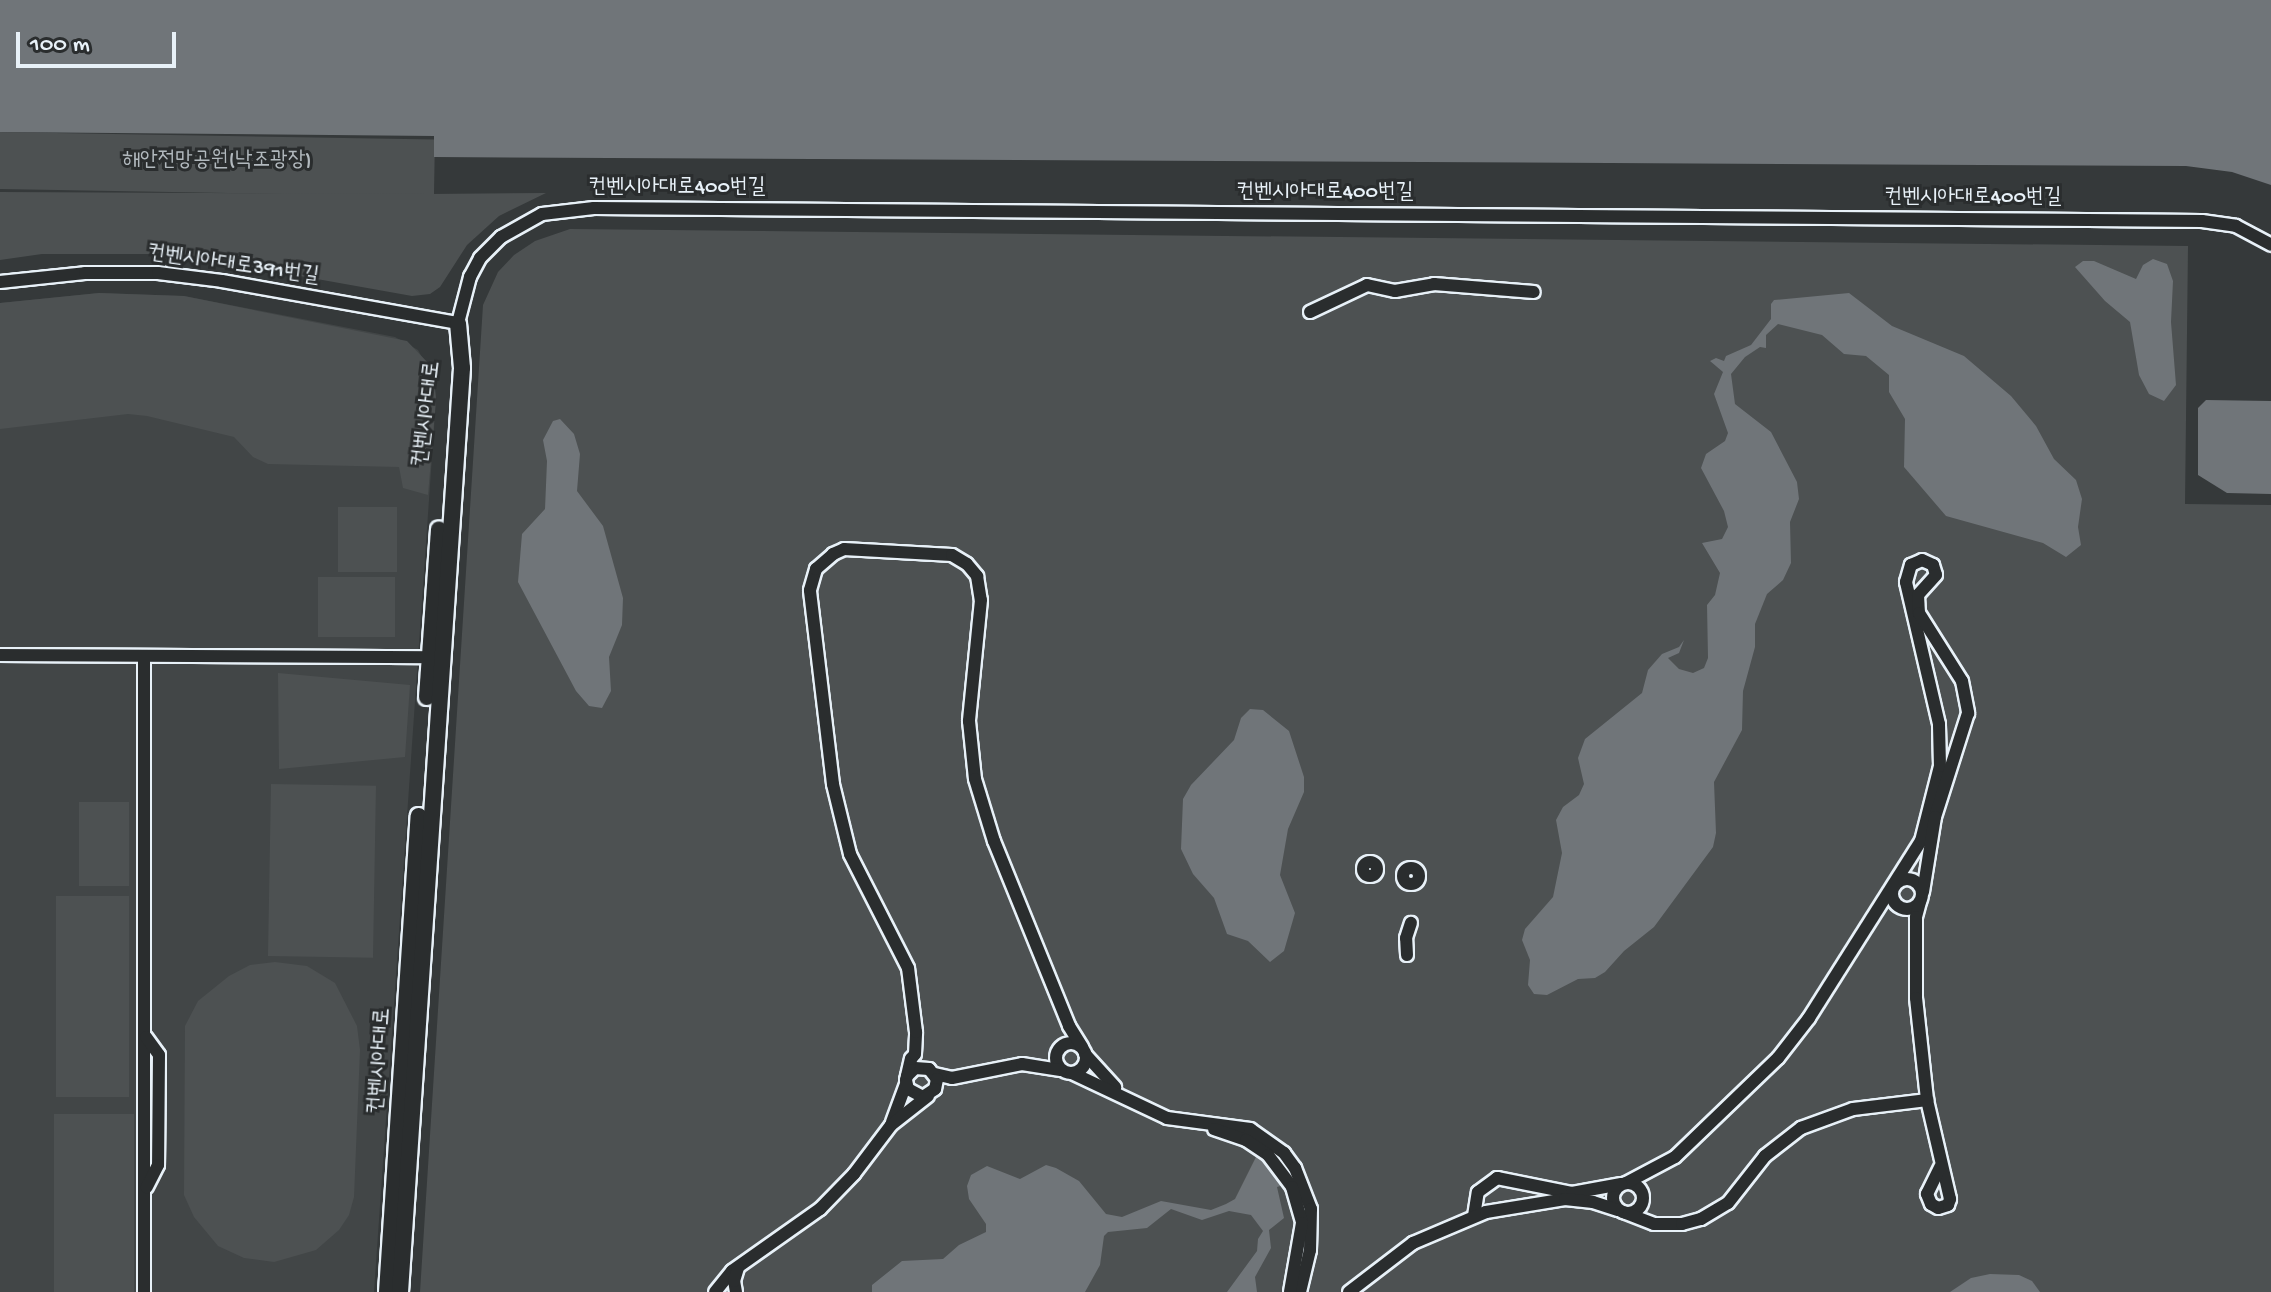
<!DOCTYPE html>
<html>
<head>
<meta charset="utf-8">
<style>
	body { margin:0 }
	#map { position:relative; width:2271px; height:1292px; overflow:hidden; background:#35393a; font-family:"Gochi Hand","Poor Story",sans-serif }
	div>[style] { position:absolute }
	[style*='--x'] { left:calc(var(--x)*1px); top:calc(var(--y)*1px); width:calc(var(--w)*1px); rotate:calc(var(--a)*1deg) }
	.built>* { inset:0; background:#424647 }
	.green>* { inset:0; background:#4d5152; transform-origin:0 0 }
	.water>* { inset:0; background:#707579 }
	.roads { filter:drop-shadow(2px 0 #e8f1f8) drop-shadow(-2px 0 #e8f1f8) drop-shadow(0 2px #e8f1f8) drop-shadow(0 -2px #e8f1f8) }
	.minor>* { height:12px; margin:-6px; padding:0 6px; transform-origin:6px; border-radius:6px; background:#2a2d2e }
	.minor>.ring { margin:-6px; padding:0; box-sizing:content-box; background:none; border:12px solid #2a2d2e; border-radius:50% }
	.major>* { height:16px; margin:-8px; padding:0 8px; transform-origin:8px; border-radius:8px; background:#2a2d2e }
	span { translate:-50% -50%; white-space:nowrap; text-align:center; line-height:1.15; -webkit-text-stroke:6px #2a2d2e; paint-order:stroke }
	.park-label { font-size:22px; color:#b2b9be }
	.street-label { font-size:22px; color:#e8f1f8 }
	.scale { position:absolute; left:16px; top:32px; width:160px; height:36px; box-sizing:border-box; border:4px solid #e8f1f8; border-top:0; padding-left:10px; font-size:24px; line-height:28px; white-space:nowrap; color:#e8f1f8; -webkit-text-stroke:6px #2a2d2e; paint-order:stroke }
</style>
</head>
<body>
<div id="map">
	<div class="built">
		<div style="clip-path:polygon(99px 293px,184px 296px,395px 337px,418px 350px,434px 379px,436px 399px,374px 1292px,0 1292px,0 303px)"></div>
	</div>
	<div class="green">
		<div style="left:0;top:132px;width:435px;height:57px;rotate:1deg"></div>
		<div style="clip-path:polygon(0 192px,430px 194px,546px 193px,499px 216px,467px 245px,440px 287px,430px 294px,412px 296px,177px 254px,42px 254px,0 260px)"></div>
		<div style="clip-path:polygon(570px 229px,2188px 246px,2185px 504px,2271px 505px,2271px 1292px,420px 1292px,483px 305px,498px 272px,514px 255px,535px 241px)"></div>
		<div style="clip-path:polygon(99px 293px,184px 296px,407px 341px,430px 365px,434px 379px,436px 399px,428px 495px,403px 488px,399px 467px,268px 464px,253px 457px,234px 437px,147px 416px,128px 414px,0 429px,0 303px)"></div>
		<div style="left:338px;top:507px;width:59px;height:65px"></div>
		<div style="left:318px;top:577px;width:77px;height:60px"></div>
		<div style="clip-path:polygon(278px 673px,410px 685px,405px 757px,279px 769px)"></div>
		<div style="left:271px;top:784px;width:105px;height:172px;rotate:1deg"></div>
		<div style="left:129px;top:802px;width:84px;height:50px;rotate:90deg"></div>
		<div style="left:56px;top:896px;width:73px;height:201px"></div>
		<div style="clip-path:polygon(275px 962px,307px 966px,335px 983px,357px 1026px,360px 1050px,354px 1197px,349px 1215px,339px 1230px,316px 1250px,274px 1262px,244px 1258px,218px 1246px,194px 1217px,184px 1195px,185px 1026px,198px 1001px,229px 976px,250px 965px)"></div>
		<div style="left:134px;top:1114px;width:178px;height:80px;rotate:90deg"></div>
	</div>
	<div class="water">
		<div style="clip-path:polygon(0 0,2271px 0,2271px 185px,2232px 172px,2186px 166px,434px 157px,434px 136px,0 132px)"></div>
		<div style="clip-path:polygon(2153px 259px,2167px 264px,2173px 281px,2171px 322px,2176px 385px,2164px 401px,2149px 394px,2139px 375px,2130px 322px,2105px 301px,2075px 267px,2083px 261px,2094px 261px,2136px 279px,2143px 265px)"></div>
		<div style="clip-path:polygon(1849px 293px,1892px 326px,1964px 356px,2011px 396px,2036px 426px,2054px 459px,2076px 480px,2082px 499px,2078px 527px,2081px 545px,2066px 557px,2043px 543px,1946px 516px,1904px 467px,1905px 419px,1889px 392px,1889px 375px,1866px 356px,1844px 354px,1822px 335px,1778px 324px,1766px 335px,1766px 348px,1760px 347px,1745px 357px,1731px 374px,1735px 404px,1771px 432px,1797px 482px,1799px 499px,1790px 522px,1791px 563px,1783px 580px,1767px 594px,1755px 624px,1755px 647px,1743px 691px,1742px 730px,1714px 782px,1716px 833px,1713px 847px,1654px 927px,1624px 951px,1605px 972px,1595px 978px,1578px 979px,1547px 995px,1534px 994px,1528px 985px,1530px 960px,1522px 940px,1525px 929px,1553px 897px,1562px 853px,1556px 820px,1563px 807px,1579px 795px,1584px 784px,1578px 758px,1585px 739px,1642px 693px,1648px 670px,1662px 654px,1679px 647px,1684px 640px,1679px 653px,1668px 658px,1679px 669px,1693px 673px,1704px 668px,1708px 658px,1707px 605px,1715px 595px,1720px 573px,1702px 543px,1722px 539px,1728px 527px,1724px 511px,1701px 468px,1706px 454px,1725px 441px,1728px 433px,1714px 394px,1723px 372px,1710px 361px,1716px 358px,1724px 361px,1726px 356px,1751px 345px,1771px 319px,1771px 304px,1774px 300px)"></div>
		<div style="clip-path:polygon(2206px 400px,2271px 401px,2271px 494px,2227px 493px,2198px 475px,2198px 408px)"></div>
		<div style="clip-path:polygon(560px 419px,574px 434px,580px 454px,577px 491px,603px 526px,623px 598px,622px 625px,609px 657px,611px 691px,602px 708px,589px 706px,576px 691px,518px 582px,522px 534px,545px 509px,547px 461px,543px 440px,553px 421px)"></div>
		<div style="clip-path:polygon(1250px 709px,1263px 710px,1289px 731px,1304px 777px,1304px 792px,1288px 829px,1280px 875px,1295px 913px,1284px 951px,1270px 962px,1248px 941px,1227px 934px,1214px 898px,1193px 874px,1181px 849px,1183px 799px,1191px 785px,1234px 740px,1241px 718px)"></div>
		<div style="clip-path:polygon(1258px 1153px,1287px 1184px,1277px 1187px,1284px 1218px,1269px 1230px,1271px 1248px,1255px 1277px,1257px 1292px,1227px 1292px,1257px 1251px,1258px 1239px,1263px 1231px,1251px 1215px,1229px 1211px,1202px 1220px,1171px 1209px,1147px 1228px,1108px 1232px,1104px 1236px,1100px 1265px,1085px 1292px,872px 1292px,872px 1285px,902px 1261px,943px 1259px,959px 1245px,986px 1232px,986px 1224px,969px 1199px,967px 1186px,971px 1175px,987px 1166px,1020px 1179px,1046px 1165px,1056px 1168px,1079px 1181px,1106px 1214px,1122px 1217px,1161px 1201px,1211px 1210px,1226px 1204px,1235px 1199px)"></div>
		<div style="clip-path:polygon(1990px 1274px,2019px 1275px,2032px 1281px,2040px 1292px,1950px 1292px,1971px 1278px)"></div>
	</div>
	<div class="roads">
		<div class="minor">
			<div style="--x:0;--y:282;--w:85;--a:-6"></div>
			<div style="--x:85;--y:273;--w:73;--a:0"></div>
			<div style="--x:158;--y:273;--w:64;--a:7.1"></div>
			<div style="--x:222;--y:281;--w:240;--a:10.1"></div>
			<div style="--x:458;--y:323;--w:48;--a:-75.4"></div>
			<div style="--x:470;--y:277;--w:21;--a:-62"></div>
			<div style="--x:480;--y:258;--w:30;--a:-45"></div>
			<div style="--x:501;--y:237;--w:47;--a:-29.3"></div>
			<div style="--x:542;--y:214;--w:52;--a:-6.6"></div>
			<div style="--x:594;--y:208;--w:1608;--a:0.46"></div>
			<div style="--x:2202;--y:221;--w:34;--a:8"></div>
			<div style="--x:2236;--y:226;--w:40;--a:28"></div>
			<div style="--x:1310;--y:312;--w:63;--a:-25.3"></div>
			<div style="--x:1367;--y:285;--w:29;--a:12"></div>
			<div style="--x:1395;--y:291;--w:40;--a:-10"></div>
			<div style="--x:1434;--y:284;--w:100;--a:4.6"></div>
			<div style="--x:0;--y:655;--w:429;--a:0.3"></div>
			<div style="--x:144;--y:656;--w:636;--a:90"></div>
			<div class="ring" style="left:1363px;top:862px;width:2px;height:2px"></div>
			<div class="ring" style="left:1403px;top:868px;width:4px;height:4px"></div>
			<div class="ring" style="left:1892px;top:879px;width:18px;height:18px"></div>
			<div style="--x:1920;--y:902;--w:16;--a:105"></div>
			<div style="--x:1916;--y:917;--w:81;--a:90"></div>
			<div style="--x:1916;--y:998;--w:103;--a:83.8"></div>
			<div style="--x:1927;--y:1100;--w:102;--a:76.9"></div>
			<div style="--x:1950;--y:1199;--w:6;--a:108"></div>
			<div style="--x:1948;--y:1205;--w:10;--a:163"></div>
			<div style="--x:1938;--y:1208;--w:8;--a:-150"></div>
			<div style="--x:1931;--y:1204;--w:11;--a:-112"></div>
			<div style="--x:1927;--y:1194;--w:30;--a:-64"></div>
			<div style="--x:1407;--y:955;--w:17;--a:-93"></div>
			<div style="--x:1406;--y:938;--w:16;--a:-72"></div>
			<div style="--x:146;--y:1037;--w:22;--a:54"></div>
			<div style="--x:159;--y:1055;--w:110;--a:90.5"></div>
			<div style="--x:158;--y:1165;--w:25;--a:117"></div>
			<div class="ring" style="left:1056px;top:1043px;width:18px;height:18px"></div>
			<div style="--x:1085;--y:1054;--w:45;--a:47.7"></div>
			<div style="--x:1072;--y:1073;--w:105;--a:25.3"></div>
			<div style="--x:1167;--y:1118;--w:84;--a:7.5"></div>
			<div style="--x:1250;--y:1129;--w:42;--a:35.2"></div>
			<div style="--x:1284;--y:1153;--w:19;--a:54"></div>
			<div style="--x:1295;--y:1168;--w:44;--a:68.7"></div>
			<div style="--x:1311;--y:1209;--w:41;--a:91.4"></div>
			<div style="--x:1310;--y:1250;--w:43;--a:103.4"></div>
			<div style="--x:935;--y:1074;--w:17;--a:13"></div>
			<div style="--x:952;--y:1078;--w:71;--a:-11.3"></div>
			<div style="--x:1022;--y:1064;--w:39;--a:9"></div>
			<div style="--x:907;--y:1076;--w:11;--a:-45"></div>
			<div style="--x:915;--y:1068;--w:14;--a:4"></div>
			<div style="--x:929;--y:1069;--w:13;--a:51"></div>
			<div style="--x:937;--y:1079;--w:10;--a:101"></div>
			<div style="--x:935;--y:1089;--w:14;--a:146"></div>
			<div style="--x:923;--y:1097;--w:17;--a:-152"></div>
			<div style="--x:908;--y:1089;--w:9;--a:-103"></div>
			<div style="--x:906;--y:1080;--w:22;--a:-77"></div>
			<div style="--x:911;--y:1059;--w:6;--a:-51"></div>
			<div style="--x:915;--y:1054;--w:22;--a:-87"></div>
			<div style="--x:916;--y:1032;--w:64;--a:-97.1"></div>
			<div style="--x:908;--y:968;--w:128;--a:-117"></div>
			<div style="--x:850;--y:854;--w:72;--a:-103.7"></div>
			<div style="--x:833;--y:784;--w:195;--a:-96.8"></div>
			<div style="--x:810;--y:590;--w:22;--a:-74"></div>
			<div style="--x:816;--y:569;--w:23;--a:-41"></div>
			<div style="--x:833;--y:554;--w:12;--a:-24"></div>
			<div style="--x:844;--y:549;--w:108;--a:3.2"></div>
			<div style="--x:952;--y:555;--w:17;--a:31"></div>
			<div style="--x:967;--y:564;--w:16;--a:50"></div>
			<div style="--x:977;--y:576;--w:24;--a:81"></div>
			<div style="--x:981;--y:600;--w:122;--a:95.7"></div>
			<div style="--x:969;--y:721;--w:58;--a:84.1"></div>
			<div style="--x:975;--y:779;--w:65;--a:73"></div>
			<div style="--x:994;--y:841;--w:200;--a:67.9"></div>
			<div style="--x:1069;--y:1026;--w:25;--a:58"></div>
			<div style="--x:892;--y:1122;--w:40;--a:-69.8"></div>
			<div style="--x:1214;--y:1129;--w:34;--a:19"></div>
			<div style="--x:1246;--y:1140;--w:27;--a:34"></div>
			<div style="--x:1268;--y:1155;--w:40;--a:53"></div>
			<div style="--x:1292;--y:1187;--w:37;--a:74"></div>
			<div style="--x:1302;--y:1223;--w:70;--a:99.9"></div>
			<div class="ring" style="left:1613px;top:1183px;width:18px;height:18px"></div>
			<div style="--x:1626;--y:1183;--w:55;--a:-28"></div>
			<div style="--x:1675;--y:1157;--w:143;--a:-43.9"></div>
			<div style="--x:1778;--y:1058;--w:51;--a:-52.2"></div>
			<div style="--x:1809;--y:1018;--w:209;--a:-57.7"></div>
			<div style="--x:1921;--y:841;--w:77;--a:-75.8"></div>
			<div style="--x:1940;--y:766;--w:42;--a:-91.4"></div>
			<div style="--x:1939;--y:724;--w:146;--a:-103.1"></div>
			<div style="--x:1906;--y:582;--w:18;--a:-74"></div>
			<div style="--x:1911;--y:565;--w:12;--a:-24"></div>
			<div style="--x:1922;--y:560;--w:12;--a:24"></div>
			<div style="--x:1933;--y:565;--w:10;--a:73"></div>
			<div style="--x:1936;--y:575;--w:27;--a:132"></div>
			<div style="--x:1918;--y:595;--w:18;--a:87"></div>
			<div style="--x:1919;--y:613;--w:80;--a:57.7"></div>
			<div style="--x:1962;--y:681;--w:33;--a:79"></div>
			<div style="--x:1968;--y:713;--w:109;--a:107.6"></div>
			<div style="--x:1935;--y:817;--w:76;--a:99.1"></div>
			<div style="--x:1623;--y:1212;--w:33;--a:21"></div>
			<div style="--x:1654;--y:1224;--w:28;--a:0"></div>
			<div style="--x:1682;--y:1224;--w:20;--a:-15"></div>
			<div style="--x:1701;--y:1219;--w:31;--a:-31"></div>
			<div style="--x:1728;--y:1203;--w:60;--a:-51.8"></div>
			<div style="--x:1765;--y:1156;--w:46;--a:-37.9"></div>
			<div style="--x:1801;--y:1128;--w:55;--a:-20.1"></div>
			<div style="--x:1853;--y:1109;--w:75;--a:-6.9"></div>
			<div style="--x:1474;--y:1216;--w:24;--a:-81"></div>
			<div style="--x:1478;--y:1192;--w:24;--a:-36"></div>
			<div style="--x:1497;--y:1178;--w:76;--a:11.3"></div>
			<div style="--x:1572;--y:1193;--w:50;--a:-10.4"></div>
			<div style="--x:715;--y:1292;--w:27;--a:-51"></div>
			<div style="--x:732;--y:1271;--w:108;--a:-35.2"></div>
			<div style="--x:820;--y:1209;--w:49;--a:-45.8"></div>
			<div style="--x:854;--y:1174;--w:61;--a:-52.9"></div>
			<div style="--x:891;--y:1125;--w:47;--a:-38.1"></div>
			<div style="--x:736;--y:1292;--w:11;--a:-100"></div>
			<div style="--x:734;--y:1281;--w:14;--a:-73"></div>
			<div style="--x:1349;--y:1292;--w:81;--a:-37.4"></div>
			<div style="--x:1413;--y:1243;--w:79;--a:-23"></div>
			<div style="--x:1486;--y:1212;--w:80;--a:-9.3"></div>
			<div style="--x:1565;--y:1199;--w:28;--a:6"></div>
			<div style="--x:1593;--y:1202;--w:26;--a:18"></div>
		</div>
		<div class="major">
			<div style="--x:427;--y:697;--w:168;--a:-85.9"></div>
			<div style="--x:387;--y:1292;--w:477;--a:-86.2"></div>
			<div style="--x:400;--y:1292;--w:926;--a:-86.16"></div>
			<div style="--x:462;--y:368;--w:45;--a:-95.1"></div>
		</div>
	</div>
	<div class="park-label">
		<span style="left:217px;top:162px">해안전망공원(낙조광장)</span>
	</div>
	<div class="street-label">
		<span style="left:677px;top:189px">컨벤시아대로400번길</span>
		<span style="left:1325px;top:194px">컨벤시아대로400번길</span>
		<span style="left:1973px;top:199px">컨벤시아대로400번길</span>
		<span style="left:233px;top:266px;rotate:8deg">컨벤시아대로391번길</span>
		<span style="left:428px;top:414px;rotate:-83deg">컨벤시아대로</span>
		<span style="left:381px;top:1061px;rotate:-86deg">컨벤시아대로</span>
	</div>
	<div class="scale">100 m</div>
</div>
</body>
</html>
